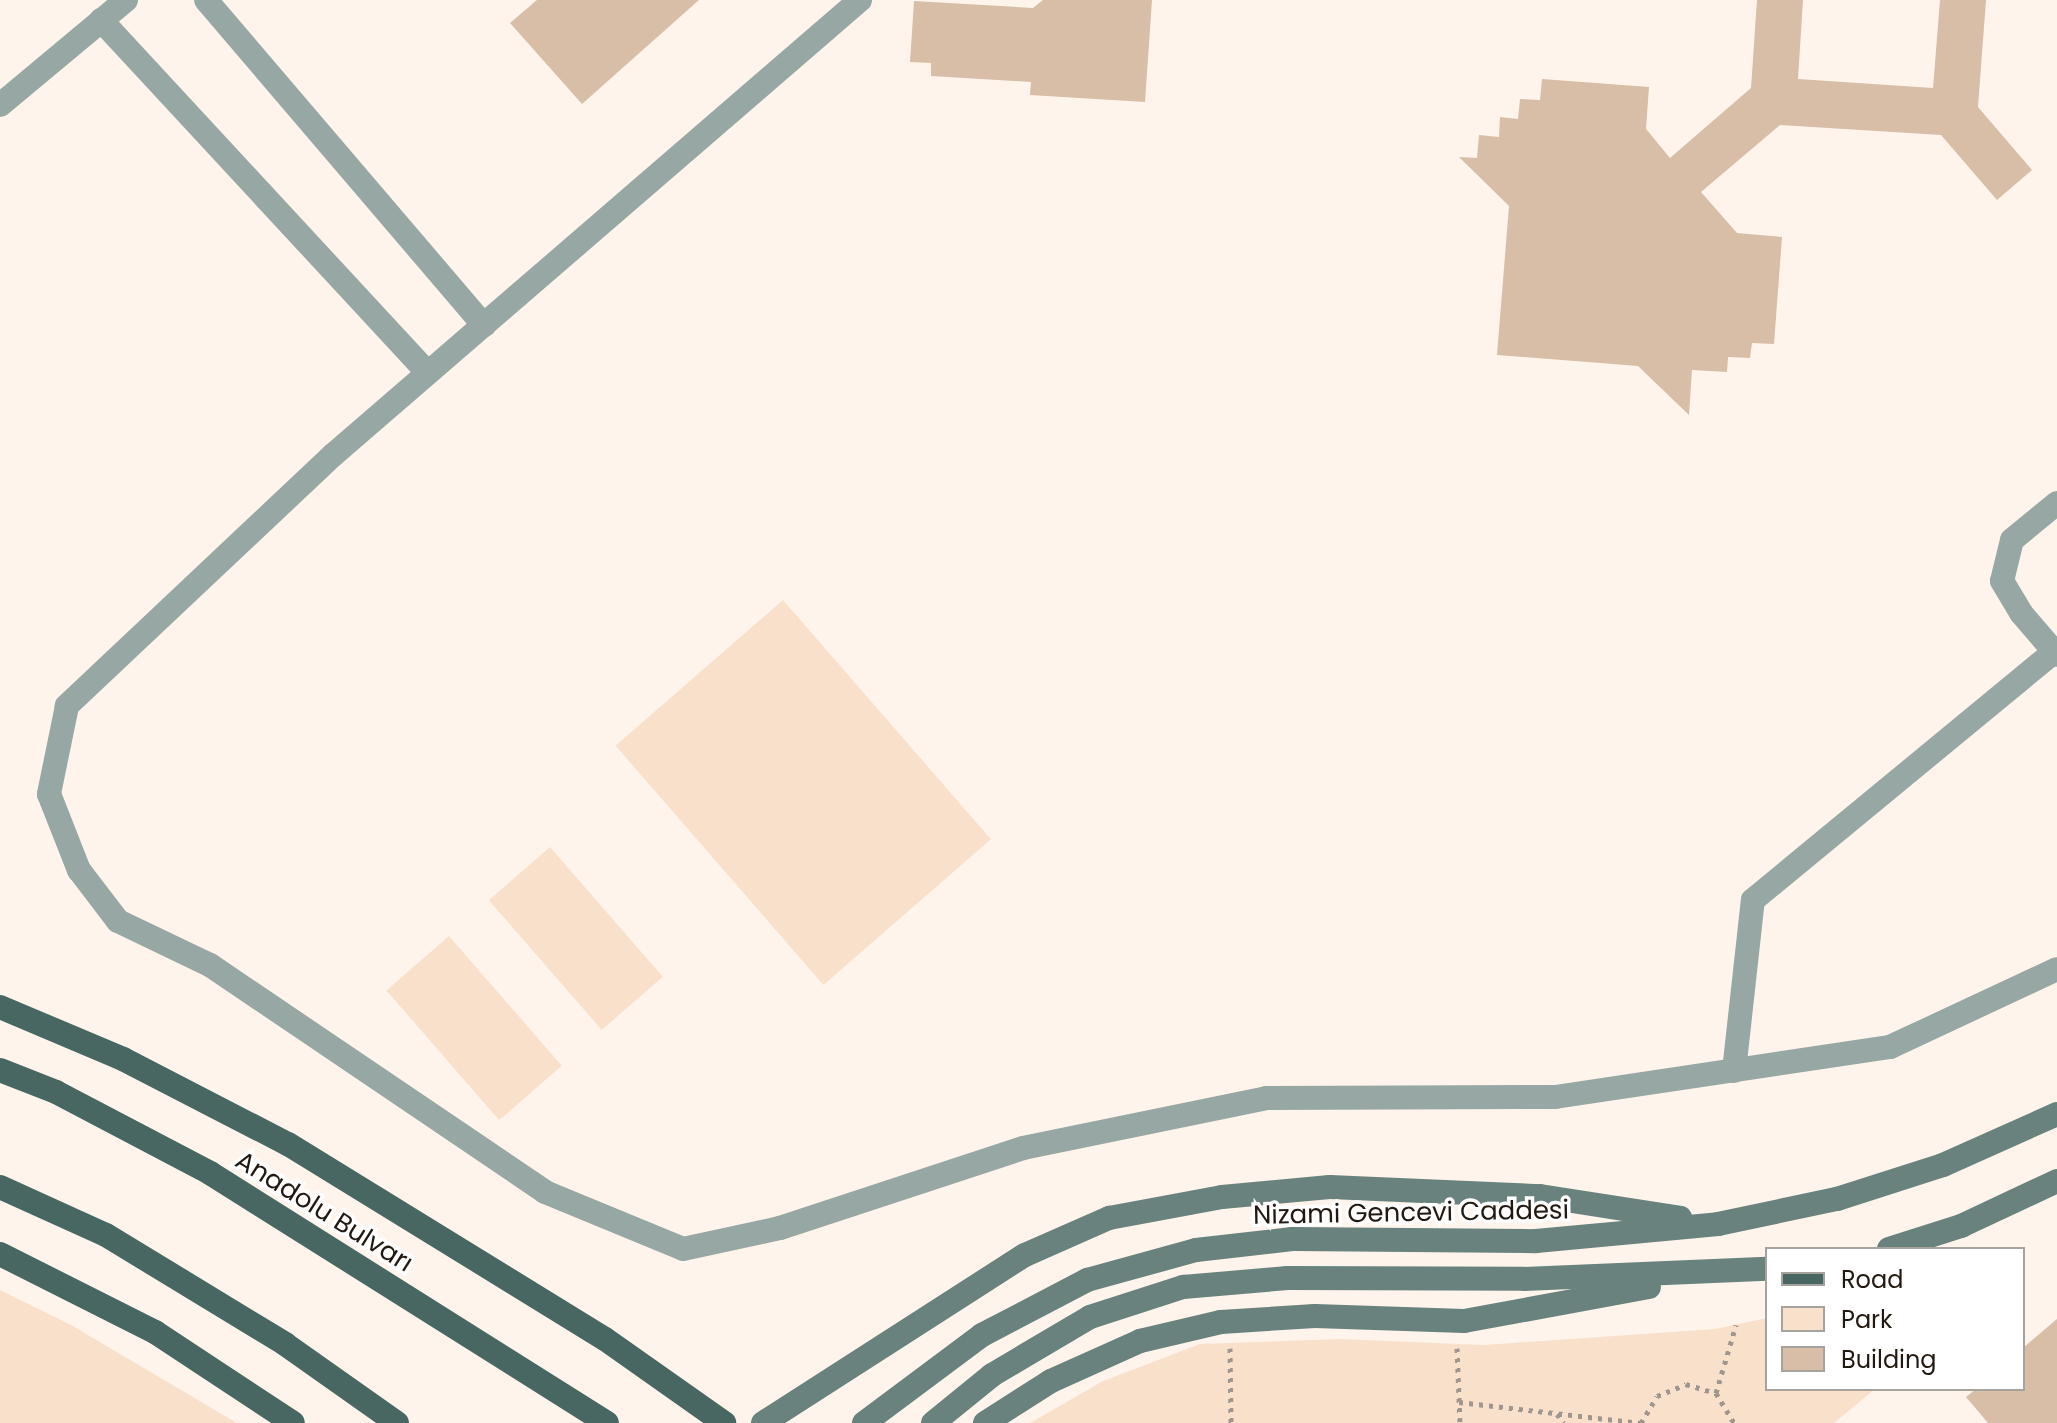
<!DOCTYPE html>
<html>
<head>
<meta charset="utf-8">
<style>
	body { margin:0 }
	#map { position:relative; width:2057px; height:1423px; overflow:hidden; background:#fff4eb; font-family:Poppins,sans-serif }
	div>[style] { position:absolute }
	[style*='--x'] { left:calc(var(--x)*1px); top:calc(var(--y)*1px); width:calc(var(--w)*1px); rotate:calc(var(--a)*1deg) }
	.green>* { inset:0; background:#f9e0cb; transform-origin:0 0 }
	.building>* { inset:0; background:#d8bda7 }
	.path>* { height:5px; margin-top:-2.5px; transform-origin:0; background:repeating-linear-gradient(90deg,#a0968d 0 4px,transparent 0 10px) }
	.street>* { height:24px; margin:-12px; padding:0 12px; transform-origin:12px; border-radius:12px; background:#97a7a4 }
	.secondary>* { height:24px; margin:-12px; padding:0 12px; transform-origin:12px; border-radius:12px; background:#69827d }
	.primary>* { height:24px; margin:-12px; padding:0 12px; transform-origin:12px; border-radius:12px; background:#486762 }
	span { translate:-50% -50%; white-space:nowrap; text-align:center; line-height:1.15; -webkit-text-stroke:7px #fff; paint-order:stroke }
	.street-label { font-size:26px; color:#211810 }
	.legend { position:absolute; left:1765px; top:1247px; width:260px; height:144px; box-sizing:border-box; background:#fff; border:2px solid #a6a39f; margin:0; padding:10px 14px; list-style:none; font-size:24px; color:#211810 }
	.legend li { display:flex; align-items:center; gap:16px; height:40px }
	.legend b { width:40px; border:2px solid #a6a39f }
</style>
</head>
<body>
<div id="map">
	<div class="green">
		<div style="left:783px;top:600px;width:317px;height:222px;rotate:49deg"></div>
		<div style="left:550px;top:847px;width:172px;height:81px;rotate:49deg"></div>
		<div style="left:449px;top:936px;width:172px;height:83px;rotate:49deg"></div>
		<div style="clip-path:polygon(0 1290px,71px 1325px,237px 1423px,0 1423px)"></div>
		<div style="clip-path:polygon(1767px 1318px,1767px 1389px,1875px 1389px,1834px 1423px,1030px 1423px,1103px 1381px,1200px 1344px,1340px 1339px,1484px 1345px,1715px 1329px)"></div>
	</div>
	<div class="building">
		<div style="clip-path:polygon(537px 0,699px 0,582px 104px,510px 23px)"></div>
		<div style="clip-path:polygon(1043px 0,1152px 0,1145px 102px,1030px 95px,1031px 82px,931px 76px,931px 63px,910px 62px,914px 1px,1033px 8px)"></div>
		<div style="clip-path:polygon(1757px 0,1803px 0,1798px 79px,1933px 88px,1940px 0,1986px 0,1978px 107px,2032px 170px,1997px 200px,1941px 135px,1780px 125px,1701px 192px,1737px 233px,1782px 237px,1774px 344px,1752px 343px,1750px 358px,1728px 357px,1727px 372px,1692px 370px,1689px 415px,1638px 366px,1497px 355px,1509px 206px,1459px 157px,1477px 158px,1479px 135px,1499px 137px,1500px 117px,1518px 119px,1520px 99px,1540px 100px,1542px 79px,1649px 87px,1646px 129px,1670px 158px,1751px 88px)"></div>
		<div style="clip-path:polygon(2057px 1319px,2057px 1423px,1988px 1423px,1966px 1397px,1976px 1389px,2023px 1389px,2023px 1348px)"></div>
	</div>
	<div class="path">
		<div style="--x:1230;--y:1348;--w:75;--a:89.2"></div>
		<div style="--x:1457;--y:1348;--w:75;--a:87.7"></div>
		<div style="--x:1716;--y:1393;--w:71;--a:-73.6"></div>
		<div style="--x:1459;--y:1402;--w:183;--a:6.6"></div>
		<div style="--x:1557;--y:1414;--w:11;--a:52"></div>
		<div style="--x:1641;--y:1423;--w:31;--a:-59"></div>
		<div style="--x:1657;--y:1396;--w:31;--a:-22"></div>
		<div style="--x:1686;--y:1384;--w:31;--a:17"></div>
		<div style="--x:1716;--y:1393;--w:35;--a:59"></div>
	</div>
	<div class="street">
		<div style="--x:206;--y:0;--w:428;--a:49.5"></div>
		<div style="--x:860;--y:0;--w:696;--a:139.19"></div>
		<div style="--x:333;--y:455;--w:366;--a:136.7"></div>
		<div style="--x:67;--y:706;--w:90;--a:101.6"></div>
		<div style="--x:49;--y:794;--w:82;--a:68.5"></div>
		<div style="--x:79;--y:870;--w:64;--a:52.6"></div>
		<div style="--x:118;--y:921;--w:102;--a:25.6"></div>
		<div style="--x:210;--y:965;--w:405;--a:34.1"></div>
		<div style="--x:545;--y:1192;--w:149;--a:22.4"></div>
		<div style="--x:683;--y:1249;--w:99;--a:-12.2"></div>
		<div style="--x:780;--y:1228;--w:256;--a:-18.2"></div>
		<div style="--x:1023;--y:1148;--w:248;--a:-11.6"></div>
		<div style="--x:1266;--y:1098;--w:289;--a:-0.2"></div>
		<div style="--x:1555;--y:1097;--w:339;--a:-8.5"></div>
		<div style="--x:1890;--y:1047;--w:184;--a:-25"></div>
		<div style="--x:101;--y:20;--w:481;--a:47.2"></div>
		<div style="--x:0;--y:105;--w:164;--a:-39.8"></div>
		<div style="--x:2057;--y:503;--w:58;--a:140.6"></div>
		<div style="--x:2012;--y:540;--w:42;--a:103.7"></div>
		<div style="--x:2002;--y:581;--w:37;--a:59"></div>
		<div style="--x:2021;--y:613;--w:55;--a:49.4"></div>
		<div style="--x:1734;--y:1071;--w:172;--a:-83.7"></div>
		<div style="--x:1753;--y:900;--w:394;--a:-39.5"></div>
	</div>
	<div class="secondary">
		<div style="--x:1889;--y:1249;--w:76;--a:-17.7"></div>
		<div style="--x:1961;--y:1226;--w:106;--a:-25.1"></div>
		<div style="--x:763;--y:1423;--w:311;--a:-32.7"></div>
		<div style="--x:1025;--y:1255;--w:92;--a:-23.8"></div>
		<div style="--x:1109;--y:1218;--w:115;--a:-10.5"></div>
		<div style="--x:1222;--y:1197;--w:108;--a:-5.3"></div>
		<div style="--x:1330;--y:1187;--w:210;--a:2.5"></div>
		<div style="--x:1540;--y:1196;--w:142;--a:8.9"></div>
		<div style="--x:864;--y:1423;--w:147;--a:-36.7"></div>
		<div style="--x:982;--y:1335;--w:119;--a:-27.6"></div>
		<div style="--x:1087;--y:1280;--w:113;--a:-15.4"></div>
		<div style="--x:1196;--y:1250;--w:97;--a:-6.5"></div>
		<div style="--x:1292;--y:1239;--w:244;--a:0.5"></div>
		<div style="--x:1536;--y:1241;--w:183;--a:-5.3"></div>
		<div style="--x:1718;--y:1224;--w:122;--a:-11.9"></div>
		<div style="--x:1837;--y:1199;--w:111;--a:-17.8"></div>
		<div style="--x:1943;--y:1165;--w:125;--a:-24.1"></div>
		<div style="--x:933;--y:1423;--w:76;--a:-39.1"></div>
		<div style="--x:992;--y:1375;--w:114;--a:-30.6"></div>
		<div style="--x:1090;--y:1317;--w:98;--a:-17.9"></div>
		<div style="--x:1183;--y:1287;--w:105;--a:-4.9"></div>
		<div style="--x:1288;--y:1278;--w:236;--a:0.2"></div>
		<div style="--x:1524;--y:1279;--w:243;--a:-2.4"></div>
		<div style="--x:985;--y:1423;--w:78;--a:-32.5"></div>
		<div style="--x:1051;--y:1381;--w:98;--a:-24.2"></div>
		<div style="--x:1140;--y:1341;--w:83;--a:-13.2"></div>
		<div style="--x:1221;--y:1322;--w:94;--a:-3.7"></div>
		<div style="--x:1315;--y:1316;--w:149;--a:1.9"></div>
		<div style="--x:1464;--y:1321;--w:188;--a:-10.4"></div>
	</div>
	<div class="primary">
		<div style="--x:0;--y:1007;--w:134;--a:22.9"></div>
		<div style="--x:123;--y:1059;--w:186;--a:27.3"></div>
		<div style="--x:288;--y:1144;--w:372;--a:31.6"></div>
		<div style="--x:605;--y:1339;--w:146;--a:35.2"></div>
		<div style="--x:0;--y:1070;--w:60;--a:21.4"></div>
		<div style="--x:56;--y:1092;--w:174;--a:27.7"></div>
		<div style="--x:210;--y:1173;--w:469;--a:32.2"></div>
		<div style="--x:0;--y:1187;--w:116;--a:24.4"></div>
		<div style="--x:106;--y:1235;--w:210;--a:31.3"></div>
		<div style="--x:285;--y:1344;--w:137;--a:35.2"></div>
		<div style="--x:0;--y:1254;--w:174;--a:26.7"></div>
		<div style="--x:155;--y:1332;--w:165;--a:33.4"></div>
	</div>
	<div class="street-label">
		<span style="left:324px;top:1212px;rotate:32deg">Anadolu Bulvarı</span>
		<span style="left:1411px;top:1213px;rotate:-1deg">Nizami Gencevi Caddesi</span>
	</div>
	<ul class="legend">
	<li><b style="height:10px;background:#486762"></b>Road</li>
	<li><b style="height:22px;background:#f9e0cb"></b>Park</li>
	<li><b style="height:22px;background:#d8bda7"></b>Building</li>
	</ul>
</div>
</body>
</html>
